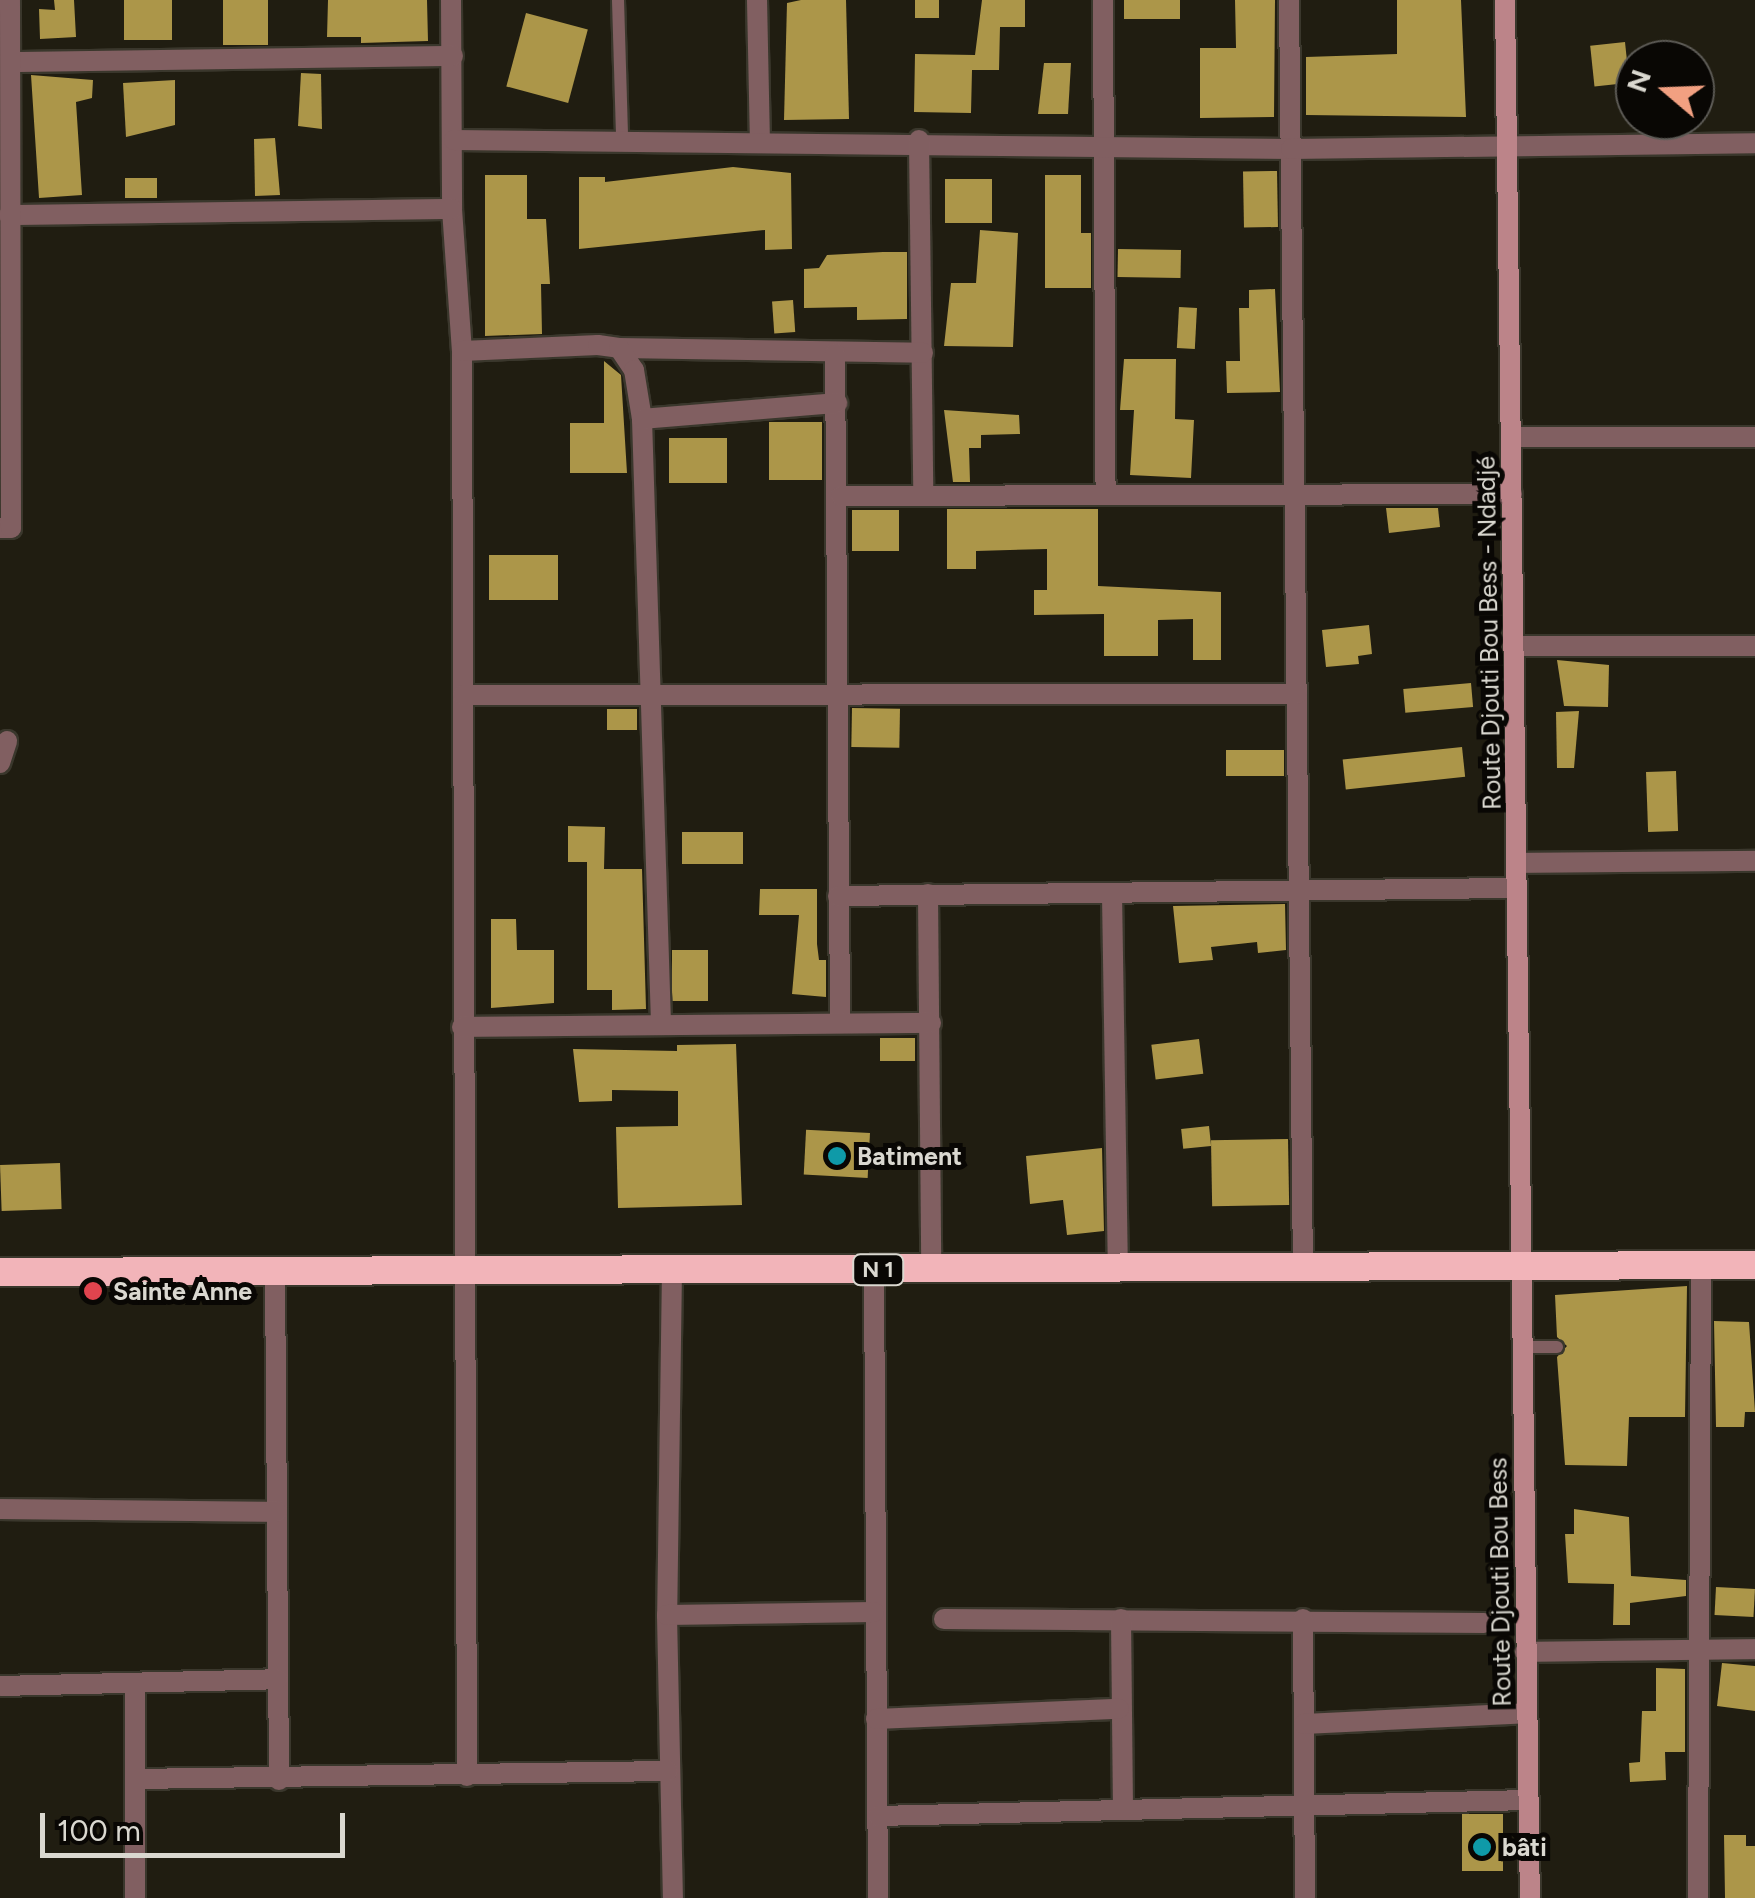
<!DOCTYPE html>
<html>
<head>
<meta charset="utf-8">
<style>
	body { margin:0 }
	#map { position:relative; width:1755px; height:1898px; overflow:hidden; background:#201d11; font-family:Figtree,sans-serif }
	div>[style] { position:absolute }
	[style*='--x'] { left:calc(var(--x)*1px); top:calc(var(--y)*1px); width:calc(var(--w)*1px); rotate:calc(var(--a)*1deg) }
	.building>* { inset:0; background:#ac9649; transform-origin:0 0 }
	.roads { filter:drop-shadow(2px 0 #3a372c) drop-shadow(-2px 0 #3a372c) drop-shadow(0 2px #3a372c) drop-shadow(0 -2px #3a372c) }
	.service>* { height:12px; margin:-6px; padding:0 6px; transform-origin:6px; border-radius:6px; background:#815f61 }
	.minor>* { height:20px; margin:-10px; padding:0 10px; transform-origin:10px; border-radius:10px; background:#815f61 }
	.secondary>* { height:20px; margin:-10px; padding:0 10px; transform-origin:10px; border-radius:10px; background:#bc8489 }
	.trunk>* { height:28px; margin:-14px; padding:0 14px; transform-origin:14px; border-radius:14px; background:#f2b4b9 }
	.dots>* { width:28px; height:28px; translate:-50% -50%; box-sizing:border-box; border:5px solid #090704; border-radius:50% }
	span { translate:-50% -50%; white-space:nowrap; text-align:center; line-height:1.15; -webkit-text-stroke:10px #090704; paint-order:stroke }
	.shield-label span { padding:2px 8px; background:#090704; border:2px solid; border-radius:8px; -webkit-text-stroke-width:0 }
	.shield-label { font-size:22px; color:#dad8d0; font-weight:700 }
	.street-label { font-size:25px; color:#dad8d0 }
	.poi-label { font-size:25px; color:#dad8d0; font-weight:700 }
	.left { translate:0 -50%; text-align:left }
	.north { position:absolute; left:1615px; top:40px; width:100px; height:100px; box-sizing:border-box; background:#090704; border:2px solid #5d5b56; border-radius:50%; rotate:289deg; font-size:28px; font-weight:700; line-height:40px; text-align:center; color:#dad8d0 }
	.north::after { content:''; display:block; margin:auto; width:35px; height:45px; background:#f2a081; clip-path:polygon(50% 0,100% 100%,50% 72%,0 100%) }
	.scale { position:absolute; left:40px; top:1813px; width:305px; height:45px; box-sizing:border-box; border:5px solid #dad8d0; border-top:0; padding-left:12px; font-size:30px; line-height:35px; white-space:nowrap; color:#dad8d0; -webkit-text-stroke:8px #090704; paint-order:stroke }
</style>
</head>
<body>
<div id="map">
	<div class="building">
		<div style="clip-path:polygon(54px 0,74px 0,76px 37px,40px 39px,39px 9px,55px 10px)"></div>
		<div style="left:124px;top:0;width:48px;height:40px"></div>
		<div style="left:223px;top:0;width:45px;height:45px"></div>
		<div style="clip-path:polygon(328px 0,427px 0,428px 41px,361px 43px,361px 37px,327px 37px)"></div>
		<div style="clip-path:polygon(801px 0,846px 0,849px 119px,784px 120px,787px 3px)"></div>
		<div style="left:915px;top:0;width:24px;height:18px"></div>
		<div style="clip-path:polygon(982px 0,1025px 0,1025px 27px,1000px 27px,999px 70px,972px 70px,971px 113px,914px 112px,915px 54px,975px 55px)"></div>
		<div style="left:1124px;top:0;width:56px;height:19px"></div>
		<div style="clip-path:polygon(1235px 0,1275px 0,1274px 117px,1200px 118px,1200px 48px,1236px 48px)"></div>
		<div style="clip-path:polygon(1397px 0,1461px 0,1466px 117px,1306px 115px,1306px 57px,1397px 54px)"></div>
		<div style="left:526px;top:13px;width:64px;height:76px;rotate:15deg"></div>
		<div style="left:1625px;top:42px;width:41px;height:35px;rotate:84deg"></div>
		<div style="clip-path:polygon(1044px 63px,1071px 63px,1068px 114px,1038px 114px)"></div>
		<div style="clip-path:polygon(301px 73px,321px 74px,322px 129px,298px 126px)"></div>
		<div style="clip-path:polygon(31px 75px,93px 80px,92px 98px,76px 102px,82px 195px,39px 198px)"></div>
		<div style="clip-path:polygon(175px 80px,175px 125px,126px 137px,123px 83px)"></div>
		<div style="clip-path:polygon(275px 138px,280px 195px,255px 196px,254px 139px)"></div>
		<div style="clip-path:polygon(733px 167px,791px 173px,792px 249px,765px 250px,765px 230px,579px 249px,579px 177px,605px 177px,605px 182px)"></div>
		<div style="left:1277px;top:171px;width:56px;height:34px;rotate:89deg"></div>
		<div style="clip-path:polygon(485px 175px,527px 175px,527px 219px,546px 219px,550px 284px,541px 284px,542px 334px,485px 336px)"></div>
		<div style="clip-path:polygon(1045px 175px,1081px 175px,1081px 233px,1091px 233px,1091px 288px,1045px 288px)"></div>
		<div style="left:157px;top:178px;width:20px;height:32px;rotate:90deg"></div>
		<div style="left:945px;top:179px;width:47px;height:44px"></div>
		<div style="clip-path:polygon(980px 230px,1018px 233px,1013px 347px,944px 346px,951px 283px,976px 283px)"></div>
		<div style="left:1118px;top:249px;width:63px;height:28px;rotate:1deg"></div>
		<div style="clip-path:polygon(883px 252px,907px 252px,907px 319px,857px 320px,857px 307px,804px 308px,804px 269px,819px 268px,827px 255px)"></div>
		<div style="clip-path:polygon(1275px 289px,1280px 392px,1227px 393px,1226px 361px,1240px 361px,1239px 308px,1249px 308px,1249px 290px)"></div>
		<div style="left:793px;top:300px;width:32px;height:21px;rotate:86deg"></div>
		<div style="left:1179px;top:307px;width:18px;height:41px;rotate:3deg"></div>
		<div style="clip-path:polygon(1124px 359px,1176px 359px,1175px 419px,1194px 420px,1191px 478px,1130px 475px,1134px 410px,1120px 410px)"></div>
		<div style="clip-path:polygon(604px 361px,621px 375px,627px 473px,570px 473px,570px 423px,604px 423px)"></div>
		<div style="clip-path:polygon(944px 410px,1019px 415px,1020px 434px,981px 435px,981px 448px,969px 448px,970px 482px,953px 482px)"></div>
		<div style="left:822px;top:422px;width:58px;height:53px;rotate:90deg"></div>
		<div style="left:727px;top:438px;width:45px;height:58px;rotate:90deg"></div>
		<div style="clip-path:polygon(1386px 508px,1438px 508px,1440px 527px,1389px 533px)"></div>
		<div style="clip-path:polygon(947px 509px,1098px 509px,1098px 586px,1221px 592px,1221px 660px,1193px 660px,1193px 619px,1158px 620px,1158px 656px,1104px 656px,1104px 614px,1034px 615px,1034px 590px,1047px 590px,1047px 549px,976px 551px,976px 569px,947px 569px)"></div>
		<div style="left:852px;top:510px;width:47px;height:41px"></div>
		<div style="left:558px;top:555px;width:45px;height:69px;rotate:90deg"></div>
		<div style="clip-path:polygon(1369px 625px,1372px 654px,1358px 656px,1359px 664px,1326px 667px,1322px 630px)"></div>
		<div style="clip-path:polygon(1557px 660px,1609px 665px,1608px 707px,1564px 706px)"></div>
		<div style="left:1471px;top:683px;width:24px;height:68px;rotate:85deg"></div>
		<div style="left:852px;top:708px;width:48px;height:39px;rotate:1deg"></div>
		<div style="left:607px;top:709px;width:30px;height:21px"></div>
		<div style="clip-path:polygon(1579px 711px,1574px 768px,1557px 768px,1556px 712px)"></div>
		<div style="left:1462px;top:747px;width:30px;height:120px;rotate:84deg"></div>
		<div style="left:1284px;top:750px;width:26px;height:58px;rotate:90deg"></div>
		<div style="left:1676px;top:771px;width:60px;height:30px;rotate:88deg"></div>
		<div style="clip-path:polygon(568px 826px,605px 827px,604px 869px,642px 869px,646px 1009px,612px 1010px,612px 990px,587px 990px,587px 862px,568px 862px)"></div>
		<div style="left:682px;top:832px;width:61px;height:32px"></div>
		<div style="clip-path:polygon(760px 889px,817px 889px,817px 944px,819px 960px,826px 960px,826px 997px,792px 994px,799px 915px,759px 915px)"></div>
		<div style="clip-path:polygon(1285px 904px,1286px 950px,1258px 953px,1257px 942px,1211px 947px,1213px 960px,1179px 963px,1173px 906px)"></div>
		<div style="clip-path:polygon(491px 919px,516px 919px,517px 950px,554px 950px,554px 1003px,491px 1008px)"></div>
		<div style="left:672px;top:950px;width:36px;height:51px"></div>
		<div style="left:880px;top:1038px;width:35px;height:23px"></div>
		<div style="left:1199px;top:1039px;width:35px;height:48px;rotate:83deg"></div>
		<div style="clip-path:polygon(736px 1044px,742px 1205px,618px 1208px,616px 1127px,678px 1126px,678px 1091px,612px 1090px,612px 1101px,579px 1102px,573px 1049px,677px 1051px,677px 1045px)"></div>
		<div style="left:1209px;top:1126px;width:20px;height:28px;rotate:84deg"></div>
		<div style="left:870px;top:1133px;width:45px;height:64px;rotate:93deg"></div>
		<div style="left:1288px;top:1139px;width:66px;height:77px;rotate:89deg"></div>
		<div style="clip-path:polygon(1102px 1148px,1104px 1231px,1067px 1235px,1063px 1200px,1030px 1204px,1026px 1156px)"></div>
		<div style="left:60px;top:1163px;width:46px;height:60px;rotate:88deg"></div>
		<div style="clip-path:polygon(1687px 1286px,1685px 1417px,1629px 1417px,1627px 1466px,1565px 1465px,1557px 1357px,1567px 1346px,1557px 1337px,1555px 1295px)"></div>
		<div style="clip-path:polygon(1714px 1321px,1749px 1322px,1755px 1412px,1745px 1412px,1744px 1427px,1716px 1427px)"></div>
		<div style="clip-path:polygon(1574px 1509px,1629px 1517px,1631px 1576px,1686px 1580px,1686px 1596px,1630px 1603px,1630px 1625px,1613px 1625px,1614px 1584px,1568px 1583px,1565px 1534px,1574px 1534px)"></div>
		<div style="left:1716px;top:1587px;width:39px;height:28px;rotate:3deg"></div>
		<div style="clip-path:polygon(1722px 1663px,1755px 1666px,1755px 1711px,1717px 1706px)"></div>
		<div style="clip-path:polygon(1656px 1668px,1685px 1669px,1685px 1752px,1665px 1752px,1666px 1780px,1630px 1782px,1629px 1763px,1640px 1762px,1642px 1711px,1656px 1711px)"></div>
		<div style="left:1503px;top:1814px;width:57px;height:41px;rotate:90deg"></div>
		<div style="clip-path:polygon(1724px 1835px,1746px 1835px,1746px 1846px,1755px 1846px,1755px 1898px,1725px 1898px)"></div>
	</div>
	<div class="roads">
		<div class="service">
			<div style="--x:618;--y:0;--w:138;--a:88.3"></div>
			<div style="--x:1523;--y:1347;--w:34;--a:0"></div>
		</div>
		<div class="minor">
			<div style="--x:451;--y:0;--w:209;--a:89.7"></div>
			<div style="--x:452;--y:209;--w:142;--a:86"></div>
			<div style="--x:462;--y:351;--w:1425;--a:89.8"></div>
			<div style="--x:757;--y:0;--w:141;--a:88.8"></div>
			<div style="--x:1103;--y:0;--w:493;--a:89.7"></div>
			<div style="--x:1289;--y:0;--w:1267;--a:89.37"></div>
			<div style="--x:11;--y:62;--w:442;--a:-0.8"></div>
			<div style="--x:454;--y:140;--w:837;--a:0.62"></div>
			<div style="--x:1291;--y:149;--w:464;--a:-0.7"></div>
			<div style="--x:919;--y:140;--w:352;--a:89.3"></div>
			<div style="--x:9;--y:215;--w:443;--a:-0.8"></div>
			<div style="--x:619;--y:348;--w:304;--a:0.9"></div>
			<div style="--x:462;--y:351;--w:136;--a:-2.5"></div>
			<div style="--x:598;--y:345;--w:21;--a:8"></div>
			<div style="--x:619;--y:348;--w:27;--a:56"></div>
			<div style="--x:634;--y:370;--w:50;--a:80.7"></div>
			<div style="--x:642;--y:419;--w:606;--a:88.2"></div>
			<div style="--x:835;--y:353;--w:669;--a:89.57"></div>
			<div style="--x:642;--y:419;--w:196;--a:-4.7"></div>
			<div style="--x:1511;--y:437;--w:244;--a:0"></div>
			<div style="--x:841;--y:496;--w:671;--a:-0.17"></div>
			<div style="--x:0;--y:528;--w:11;--a:0"></div>
			<div style="--x:11;--y:528;--w:528;--a:-90.11"></div>
			<div style="--x:1514;--y:646;--w:241;--a:0"></div>
			<div style="--x:463;--y:695;--w:834;--a:-0.07"></div>
			<div style="--x:0;--y:763;--w:23;--a:-72"></div>
			<div style="--x:1517;--y:863;--w:238;--a:-0.5"></div>
			<div style="--x:928;--y:894;--w:376;--a:89.5"></div>
			<div style="--x:1112;--y:894;--w:373;--a:89.1"></div>
			<div style="--x:838;--y:896;--w:679;--a:-0.68"></div>
			<div style="--x:462;--y:1027;--w:469;--a:-0.5"></div>
			<div style="--x:672;--y:1269;--w:346;--a:90.8"></div>
			<div style="--x:667;--y:1615;--w:283;--a:88.8"></div>
			<div style="--x:275;--y:1270;--w:510;--a:89.55"></div>
			<div style="--x:874;--y:1270;--w:628;--a:89.64"></div>
			<div style="--x:0;--y:1509;--w:277;--a:0.6"></div>
			<div style="--x:667;--y:1615;--w:207;--a:-0.8"></div>
			<div style="--x:944;--y:1619;--w:540;--a:0.42"></div>
			<div style="--x:1121;--y:1619;--w:188;--a:89.4"></div>
			<div style="--x:1303;--y:1619;--w:279;--a:89.6"></div>
			<div style="--x:1525;--y:1652;--w:230;--a:-0.7"></div>
			<div style="--x:0;--y:1686;--w:278;--a:-1.4"></div>
			<div style="--x:876;--y:1719;--w:243;--a:-2.4"></div>
			<div style="--x:1304;--y:1724;--w:222;--a:-2.8"></div>
			<div style="--x:135;--y:1779;--w:533;--a:-0.86"></div>
			<div style="--x:878;--y:1816;--w:650;--a:-1.41"></div>
			<div style="--x:135;--y:1898;--w:213;--a:-90"></div>
			<div style="--x:1698;--y:1898;--w:633;--a:-89.73"></div>
		</div>
		<div class="secondary">
			<div style="--x:1505;--y:0;--w:1898;--a:89.25"></div>
		</div>
		<div class="trunk">
			<div style="--x:0;--y:1272;--w:1755;--a:-0.23"></div>
		</div>
	</div>
	<div class="dots">
		<div style="left:837px;top:1156px;background:#0f9aa8"></div>
		<div style="left:93px;top:1291px;background:#e0444e"></div>
		<div style="left:1482px;top:1847px;background:#0f9aa8"></div>
	</div>
	<div class="shield-label">
		<span style="left:878px;top:1270px">N 1</span>
	</div>
	<div class="street-label">
		<span style="left:1489px;top:633px;rotate:-91deg">Route Djouti Bou Bess - Ndadjé</span>
		<span style="left:1500px;top:1582px;rotate:-91deg">Route Djouti Bou Bess</span>
	</div>
	<div class="poi-label">
		<span class="left" style="left:857px;top:1156px">Batiment</span>
		<span class="left" style="left:113px;top:1291px">Sainte Anne</span>
		<span class="left" style="left:1502px;top:1847px">bâti</span>
	</div>
	<div class="north">N</div>
	<div class="scale">100 m</div>
</div>
</body>
</html>
